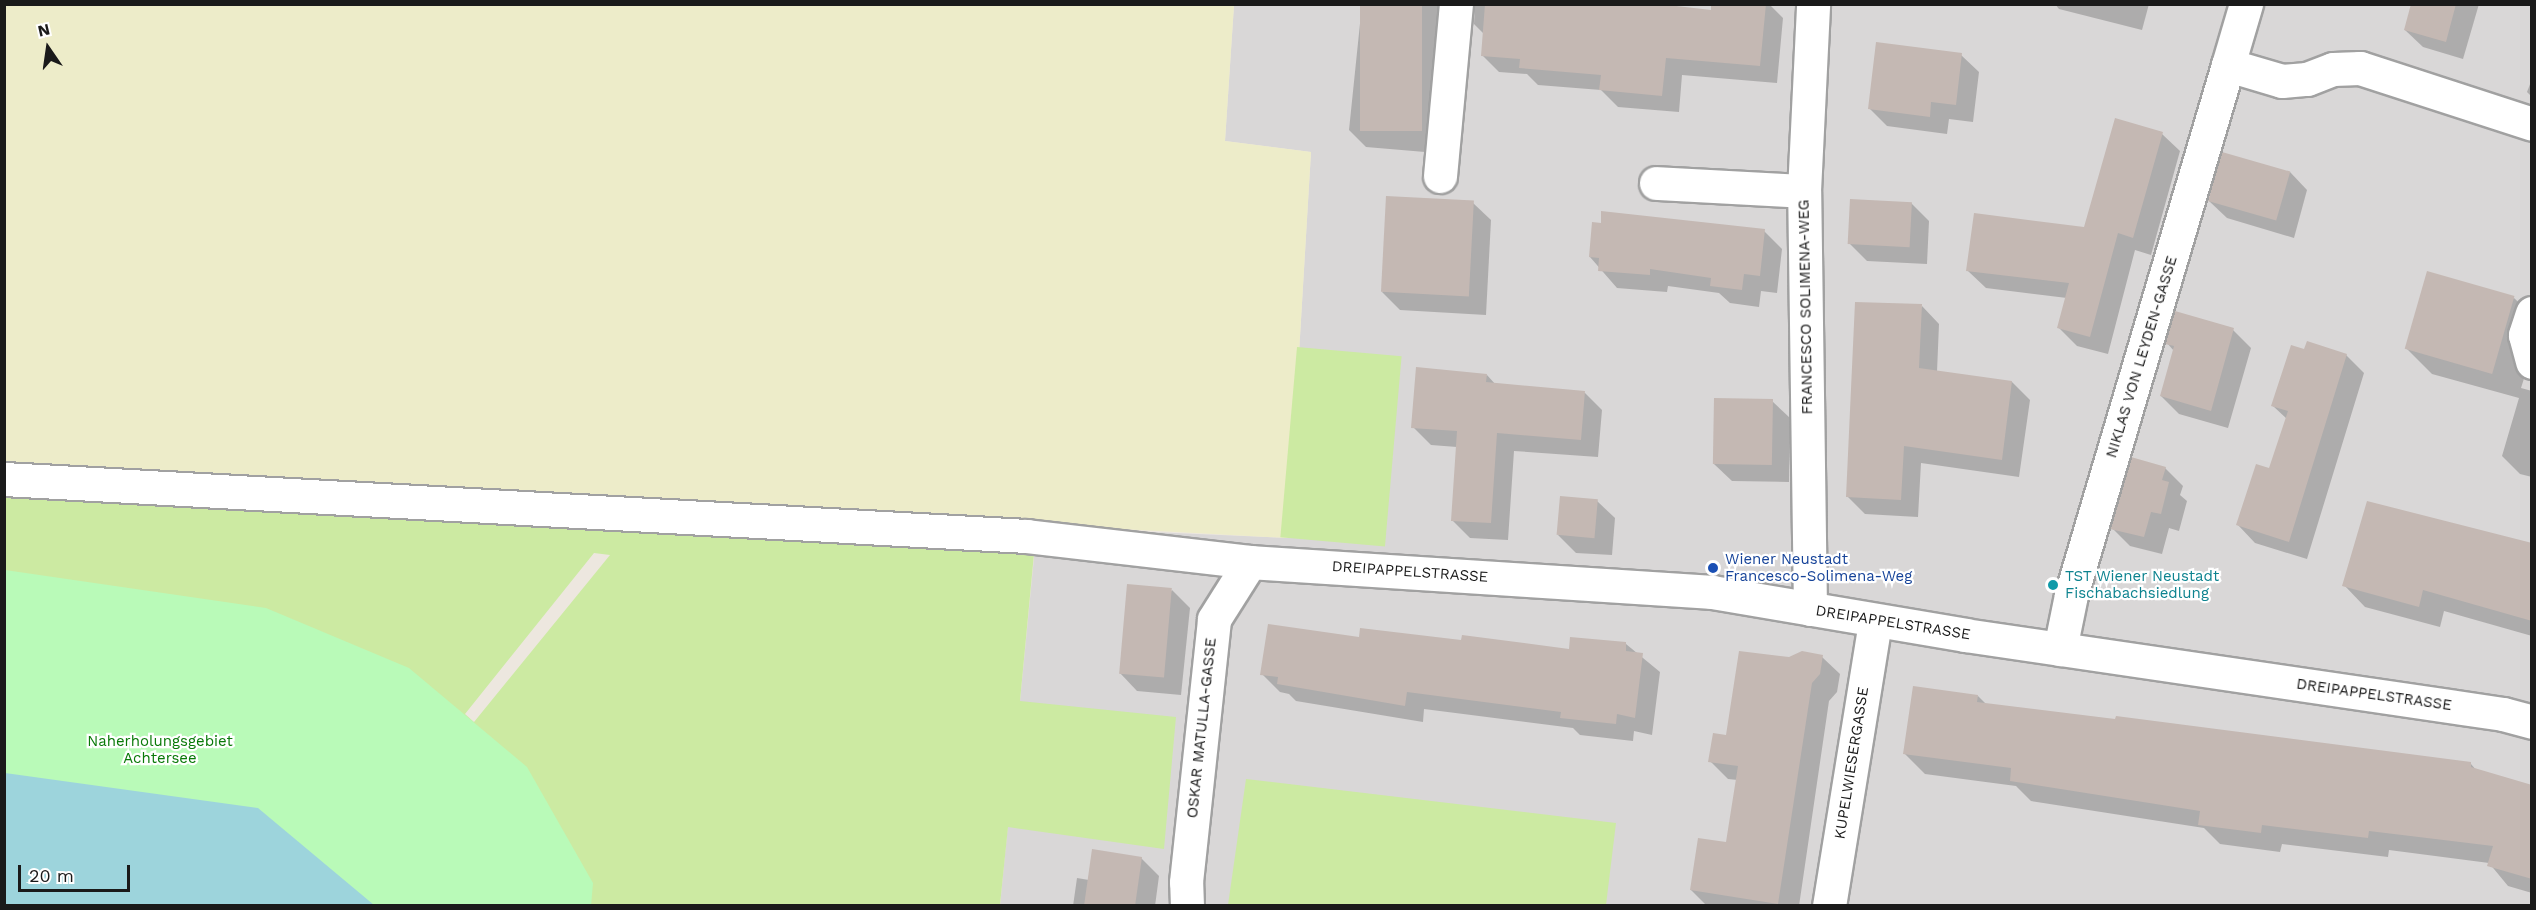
<!DOCTYPE html>
<html>
<head>
<meta charset="utf-8">
<style>
	body { margin:0 }
	#map { position:relative; width:2536px; height:910px; overflow:hidden; background:#ede7df; font-family:"Work Sans",sans-serif }
	div>[style] { position:absolute }
	[style*='--x'] { left:calc(var(--x)*1px); top:calc(var(--y)*1px); width:calc(var(--w)*1px); rotate:calc(var(--a)*1deg) }
	.residential>* { inset:0; background:#d9d7d7 }
	.farmland>* { inset:0; background:#edecc9 }
	.grass>* { inset:0; background:#cceaa2; transform-origin:0 0 }
	.park>* { inset:0; background:#b9fab8 }
	.water>* { inset:0; background:#9dd4dc }
	.shadow>* { inset:0; background:#0003 }
	.building>* { inset:0; background:#c4b8b3; transform-origin:0 0 }
	.roads { filter:drop-shadow(2px 0 #a1a1a1) drop-shadow(-2px 0 #a1a1a1) drop-shadow(0 2px #a1a1a1) drop-shadow(0 -2px #a1a1a1) }
	.minor>* { height:33px; margin:-16.5px; padding:0 16.5px; transform-origin:16.5px; border-radius:16.5px; background:#fff }
	.dots>* { width:16px; height:16px; translate:-50% -50%; box-sizing:border-box; border:3px solid #fff; border-radius:50% }
	span { translate:-50% -50%; white-space:nowrap; text-align:center; line-height:1.15; -webkit-text-stroke:4.5px #fff; paint-order:stroke }
	.street-label { font-size:15px; color:#1a1a1a }
	.transit-label { font-size:15px; color:#164399 }
	.left { translate:0 -50%; text-align:left }
	.culture-label { font-size:15px; color:#0d838f }
	.park-label { font-size:15px; color:#097908 }
	.frame { position:absolute; inset:0; border:6px solid #1a1a1a; pointer-events:none }
	.north { position:absolute; left:18px; top:18px; width:60px; height:60px; -webkit-text-stroke:4px #fff; paint-order:stroke; rotate:347deg; font-size:16px; font-weight:700; line-height:24px; text-align:center; color:#1a1a1a }
	.north::after { content:''; display:block; margin:auto; width:21px; height:27px; background:#1a1a1a; clip-path:polygon(50% 0,100% 100%,50% 72%,0 100%) }
	.scale { position:absolute; left:18px; top:865px; width:112px; height:27px; box-sizing:border-box; border:3px solid #1a1a1a; border-top:0; padding-left:8px; font-size:18px; line-height:21px; white-space:nowrap; color:#1a1a1a; -webkit-text-stroke:4px #fff; paint-order:stroke }
</style>
</head>
<body>
<div id="map">
	<div class="residential">
		<div style="clip-path:polygon(1234px 5px,2531px 5px,2531px 905px,1000px 906px,1037px 527px,1288px 538px,1311px 152px,1225px 141px)"></div>
	</div>
	<div class="farmland">
		<div style="clip-path:polygon(4px 5px,1234px 5px,1225px 141px,1311px 152px,1288px 538px,5px 469px)"></div>
	</div>
	<div class="grass">
		<div style="left:1297px;top:347px;width:105px;height:191px;rotate:5deg"></div>
		<div style="clip-path:polygon(evenodd,5px 494px,1034px 554px,1020px 701px,1176px 717px,1164px 849px,1008px 827px,1000px 905px,528px 905px,4px 620px,5px 494px,594px 553px,610px 555px,474px 722px,465px 714px,594px 553px)"></div>
		<div style="clip-path:polygon(1246px 779px,1616px 823px,1606px 905px,1228px 905px)"></div>
	</div>
	<div class="park">
		<div style="clip-path:polygon(5px 570px,266px 608px,409px 668px,527px 767px,593px 883px,591px 906px,5px 906px)"></div>
	</div>
	<div class="water">
		<div style="clip-path:polygon(5px 773px,258px 808px,374px 905px,5px 905px)"></div>
	</div>
	<div class="shadow">
		<div style="clip-path:polygon(1362px 4px,1470px 4px,1452px 38px,1436px 36px,1425px 152px,1366px 147px,1349px 130px)"></div>
		<div style="clip-path:polygon(1475px 4px,1644px 4px,1712px 11px,1713px 4px,1769px 4px,1783px 18px,1777px 83px,1682px 75px,1679px 112px,1618px 107px,1601px 90px,1538px 85px,1527px 74px,1499px 72px,1482px 55px,1484px 34px,1474px 24px)"></div>
		<div style="clip-path:polygon(2055px 4px,2149px 4px,2142px 30px,2059px 9px)"></div>
		<div style="clip-path:polygon(2412px 4px,2479px 4px,2463px 59px,2423px 47px,2405px 30px)"></div>
		<div style="clip-path:polygon(1961px 55px,1979px 72px,1973px 122px,1949px 119px,1947px 134px,1887px 126px,1869px 108px)"></div>
		<div style="clip-path:polygon(2532px 79px,2532px 97px,2527px 92px)"></div>
		<div style="clip-path:polygon(2162px 134px,2180px 151px,2151px 255px,2135px 250px,2108px 354px,2077px 346px,2059px 328px,2067px 298px,1986px 288px,1968px 271px,2085px 229px)"></div>
		<div style="clip-path:polygon(2290px 172px,2307px 190px,2294px 238px,2227px 218px,2209px 201px)"></div>
		<div style="clip-path:polygon(1473px 203px,1491px 220px,1486px 315px,1400px 310px,1382px 292px)"></div>
		<div style="clip-path:polygon(1911px 203px,1929px 221px,1927px 264px,1867px 261px,1850px 244px)"></div>
		<div style="clip-path:polygon(1764px 231px,1782px 249px,1777px 293px,1761px 291px,1759px 307px,1730px 303px,1719px 293px,1668px 286px,1667px 292px,1617px 288px,1590px 257px)"></div>
		<div style="clip-path:polygon(2514px 298px,2532px 315px,2532px 353px,2521px 388px,2532px 391px,2532px 477px,2520px 474px,2502px 456px,2519px 398px,2432px 374px,2406px 348px)"></div>
		<div style="clip-path:polygon(1922px 306px,1939px 324px,1937px 372px,2012px 382px,2030px 400px,2019px 477px,1921px 463px,1918px 517px,1865px 514px,1847px 496px)"></div>
		<div style="clip-path:polygon(2233px 330px,2251px 348px,2228px 428px,2179px 414px,2161px 396px,2174px 351px,2167px 343px)"></div>
		<div style="clip-path:polygon(2305px 351px,2346px 355px,2364px 373px,2307px 559px,2255px 543px,2238px 525px,2270px 470px,2287px 419px,2273px 406px)"></div>
		<div style="clip-path:polygon(1487px 375px,1496px 385px,1585px 393px,1602px 410px,1598px 457px,1514px 451px,1508px 540px,1470px 538px,1452px 520px,1457px 447px,1431px 445px,1413px 427px)"></div>
		<div style="clip-path:polygon(1772px 401px,1790px 418px,1789px 482px,1732px 481px,1714px 464px)"></div>
		<div style="clip-path:polygon(2165px 468px,2183px 486px,2180px 495px,2187px 501px,2179px 531px,2169px 528px,2162px 554px,2130px 546px,2112px 528px)"></div>
		<div style="clip-path:polygon(1597px 501px,1615px 518px,1612px 555px,1576px 553px,1558px 535px)"></div>
		<div style="clip-path:polygon(2532px 545px,2532px 636px,2444px 611px,2440px 627px,2365px 607px,2344px 585px)"></div>
		<div style="clip-path:polygon(1172px 590px,1190px 608px,1181px 695px,1137px 691px,1120px 673px)"></div>
		<div style="clip-path:polygon(1360px 639px,1570px 651px,1626px 644px,1660px 672px,1652px 735px,1634px 731px,1633px 741px,1580px 735px,1573px 728px,1424px 709px,1423px 722px,1296px 701px,1289px 694px,1280px 692px,1262px 674px)"></div>
		<div style="clip-path:polygon(1822px 657px,1840px 674px,1837px 692px,1829px 701px,1799px 906px,1707px 906px,1691px 890px,1728px 844px,1738px 780px,1728px 779px,1710px 761px,1789px 659px)"></div>
		<div style="clip-path:polygon(1978px 696px,1986px 704px,2471px 764px,2477px 771px,2532px 788px,2532px 893px,2508px 886px,2489px 863px,2389px 850px,2388px 857px,2282px 844px,2280px 852px,2220px 844px,2204px 828px,2031px 801px,2016px 786px,1925px 774px,1905px 754px)"></div>
		<div style="clip-path:polygon(1141px 858px,1159px 876px,1155px 906px,1073px 906px,1077px 878px,1089px 880px)"></div>
	</div>
	<div class="building">
		<div style="left:1360px;top:4px;width:62px;height:127px"></div>
		<div style="clip-path:polygon(1485px 4px,1659px 4px,1711px 10px,1711px 4px,1766px 4px,1760px 66px,1666px 58px,1662px 96px,1599px 90px,1601px 75px,1519px 68px,1520px 59px,1481px 56px)"></div>
		<div style="clip-path:polygon(2411px 4px,2456px 4px,2446px 42px,2404px 30px)"></div>
		<div style="clip-path:polygon(1876px 42px,1962px 53px,1956px 105px,1931px 102px,1930px 117px,1868px 109px)"></div>
		<div style="clip-path:polygon(2115px 118px,2163px 132px,2133px 238px,2118px 233px,2090px 337px,2057px 328px,2069px 283px,1966px 271px,1974px 213px,2084px 227px)"></div>
		<div style="left:2222px;top:152px;width:71px;height:51px;rotate:16deg"></div>
		<div style="left:1386px;top:196px;width:88px;height:96px;rotate:3deg"></div>
		<div style="left:1850px;top:199px;width:62px;height:45px;rotate:3deg"></div>
		<div style="clip-path:polygon(1601px 211px,1765px 229px,1760px 276px,1744px 274px,1742px 290px,1710px 286px,1711px 278px,1650px 269px,1650px 275px,1598px 271px,1599px 258px,1589px 257px,1592px 222px,1601px 223px)"></div>
		<div style="left:2427px;top:271px;width:91px;height:81px;rotate:16deg"></div>
		<div style="clip-path:polygon(1855px 302px,1922px 304px,1919px 368px,2012px 381px,2002px 460px,1904px 446px,1901px 500px,1846px 497px)"></div>
		<div style="clip-path:polygon(2175px 311px,2234px 328px,2211px 411px,2160px 396px,2174px 346px,2165px 344px)"></div>
		<div style="clip-path:polygon(2307px 341px,2347px 354px,2289px 542px,2236px 525px,2256px 464px,2269px 468px,2288px 411px,2271px 406px,2291px 345px,2304px 349px)"></div>
		<div style="clip-path:polygon(1416px 367px,1487px 374px,1486px 382px,1585px 391px,1581px 440px,1497px 433px,1491px 523px,1451px 521px,1457px 431px,1411px 428px)"></div>
		<div style="left:1714px;top:398px;width:59px;height:66px;rotate:1deg"></div>
		<div style="clip-path:polygon(2131px 457px,2166px 467px,2162px 480px,2169px 482px,2161px 514px,2151px 512px,2144px 537px,2110px 529px)"></div>
		<div style="left:1560px;top:496px;width:38px;height:39px;rotate:5deg"></div>
		<div style="clip-path:polygon(2367px 501px,2532px 543px,2532px 621px,2423px 590px,2419px 607px,2342px 586px)"></div>
		<div style="left:1127px;top:584px;width:45px;height:90px;rotate:5deg"></div>
		<div style="clip-path:polygon(1268px 624px,1359px 637px,1360px 628px,1461px 640px,1462px 635px,1569px 649px,1570px 637px,1626px 642px,1626px 651px,1643px 653px,1635px 718px,1617px 714px,1616px 724px,1560px 718px,1561px 712px,1407px 692px,1405px 706px,1277px 684px,1278px 677px,1260px 675px)"></div>
		<div style="clip-path:polygon(1739px 651px,1789px 657px,1802px 651px,1823px 655px,1820px 674px,1812px 683px,1778px 904px,1690px 890px,1698px 838px,1726px 842px,1738px 766px,1708px 762px,1713px 733px,1726px 735px)"></div>
		<div style="clip-path:polygon(1913px 686px,1978px 695px,1977px 702px,2115px 719px,2116px 716px,2471px 762px,2471px 767px,2532px 785px,2532px 879px,2487px 866px,2493px 846px,2369px 831px,2368px 838px,2262px 825px,2261px 833px,2198px 825px,2200px 811px,2010px 781px,2011px 768px,1903px 754px)"></div>
		<div style="clip-path:polygon(1092px 849px,1142px 857px,1135px 906px,1084px 906px)"></div>
	</div>
	<div class="roads">
		<div class="minor">
			<div style="--x:2228;--y:65;--w:64;--a:-73.6"></div>
			<div style="--x:1440;--y:176;--w:173;--a:-84.7"></div>
			<div style="--x:1656;--y:183;--w:148;--a:3.1"></div>
			<div style="--x:2532;--y:313;--w:23;--a:108"></div>
			<div style="--x:2525;--y:335;--w:28;--a:75"></div>
			<div style="--x:4;--y:479;--w:1024;--a:3.19"></div>
			<div style="--x:1026;--y:536;--w:226;--a:6.6"></div>
			<div style="--x:1250;--y:562;--w:463;--a:3.7"></div>
			<div style="--x:1712;--y:592;--w:257;--a:9.6"></div>
			<div style="--x:1965;--y:635;--w:544;--a:8.35"></div>
			<div style="--x:2503;--y:714;--w:30;--a:15"></div>
			<div style="--x:1810;--y:609;--w:418;--a:-90.8"></div>
			<div style="--x:1804;--y:191;--w:187;--a:-87.2"></div>
			<div style="--x:2060;--y:649;--w:55;--a:-78.5"></div>
			<div style="--x:2071;--y:595;--w:553;--a:-73.5"></div>
			<div style="--x:2228;--y:65;--w:56;--a:16.5"></div>
			<div style="--x:2282;--y:81;--w:25;--a:-5"></div>
			<div style="--x:2307;--y:79;--w:28;--a:-21"></div>
			<div style="--x:2333;--y:69;--w:27;--a:-2"></div>
			<div style="--x:2360;--y:68;--w:181;--a:18"></div>
			<div style="--x:1187;--y:906;--w:24;--a:-92"></div>
			<div style="--x:1186;--y:882;--w:264;--a:-83.9"></div>
			<div style="--x:1214;--y:619;--w:67;--a:-57.7"></div>
			<div style="--x:1829;--y:906;--w:289;--a:-80.8"></div>
		</div>
	</div>
	<div class="dots">
		<div style="left:1713px;top:568px;background:#1a4fb4"></div>
		<div style="left:2053px;top:585px;background:#0f9aa8"></div>
	</div>
	<div class="street-label">
		<span style="left:1806px;top:307px;rotate:-91deg">FRANCESCO SOLIMENA-WEG</span>
		<span style="left:2142px;top:357px;rotate:-73deg">NIKLAS VON LEYDEN-GASSE</span>
		<span style="left:1410px;top:572px;rotate:4deg">DREIPAPPELSTRASSE</span>
		<span style="left:1893px;top:623px;rotate:9deg">DREIPAPPELSTRASSE</span>
		<span style="left:2374px;top:695px;rotate:8deg">DREIPAPPELSTRASSE</span>
		<span style="left:1202px;top:728px;rotate:-84deg">OSKAR MATULLA-GASSE</span>
		<span style="left:1852px;top:763px;rotate:-81deg">KUPELWIESERGASSE</span>
	</div>
	<div class="transit-label">
		<span class="left" style="left:1725px;top:568px">Wiener Neustadt<br>Francesco-Solimena-Weg</span>
	</div>
	<div class="culture-label">
		<span class="left" style="left:2065px;top:585px">TST Wiener Neustadt<br>Fischabachsiedlung</span>
	</div>
	<div class="park-label">
		<span style="left:160px;top:750px">Naherholungsgebiet<br>Achtersee</span>
	</div>
	<div class="frame"></div>
	<div class="north">N</div>
	<div class="scale">20 m</div>
</div>
</body>
</html>
